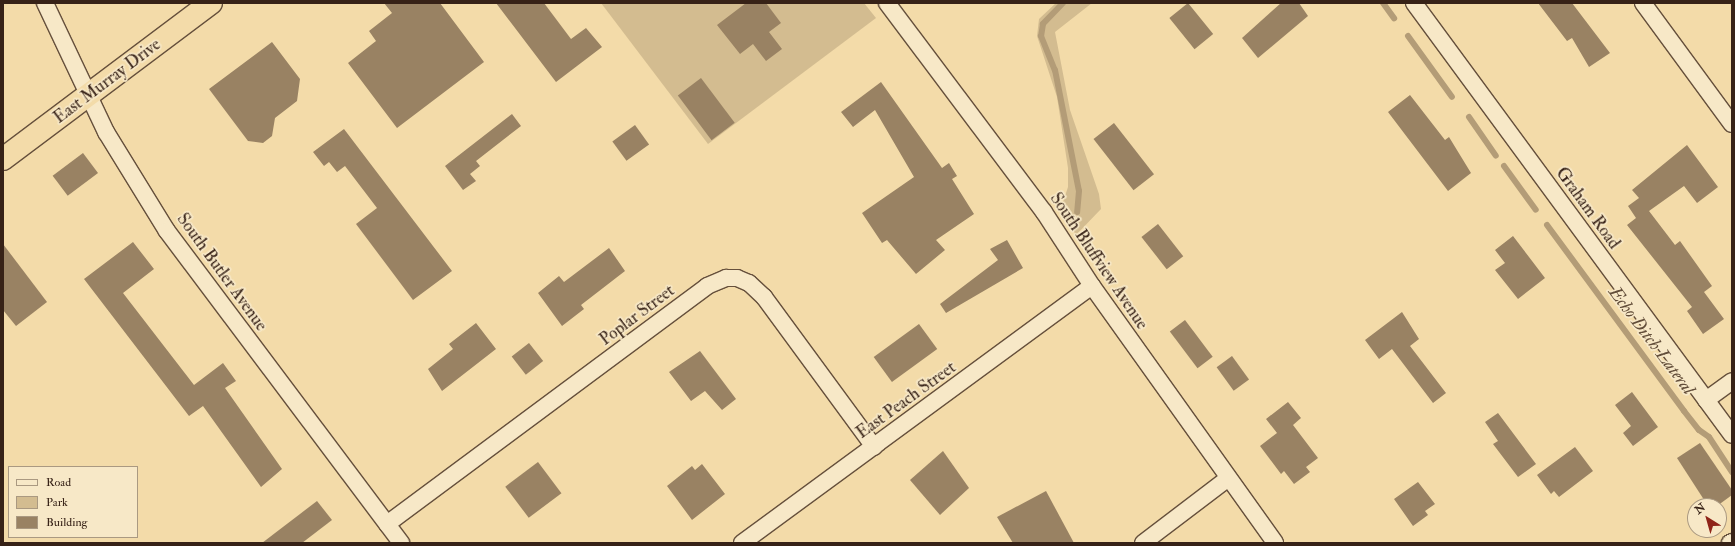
<!DOCTYPE html>
<html>
<head>
<meta charset="utf-8">
<style>
	body { margin:0 }
	#map { position:relative; width:1735px; height:546px; overflow:hidden; background:#f3dba9; font-family:"IM FELL Double Pica",serif }
	div>[style] { position:absolute }
	[style*='--x'] { left:calc(var(--x)*1px); top:calc(var(--y)*1px); width:calc(var(--w)*1px); rotate:calc(var(--a)*1deg) }
	.green>* { inset:0; background:#d3bc90 }
	.stream>* { height:6px; margin:-3px; padding:0 3px; transform-origin:3px; border-radius:3px; background:#b39c77 }
	.building>* { inset:0; background:#998263; transform-origin:0 0 }
	.roads { filter:drop-shadow(1px 0 #66503c) drop-shadow(-1px 0 #66503c) drop-shadow(0 1px #66503c) drop-shadow(0 -1px #66503c) }
	.street>* { height:16px; margin:-8px; padding:0 8px; transform-origin:8px; border-radius:8px; background:#f7e8c7 }
	.highway>* { height:22px; margin:-11px; padding:0 11px; transform-origin:11px; border-radius:11px; background:#f3dba9 }
	span { translate:-50% -50%; white-space:nowrap; text-align:center; line-height:1.15; -webkit-text-stroke:3.5px #f7e8c7; paint-order:stroke }
	.street-label { font-size:17px; color:#372217 }
	.water-label { font-size:18px; color:#624d39; font-style:italic }
	.frame { position:absolute; inset:0; border:4px solid #372217; pointer-events:none }
	.legend { position:absolute; left:8px; top:466px; width:130px; height:72px; box-sizing:border-box; background:#f7e8c7; border:1px solid #aa9981; margin:0; padding:5px 7px; list-style:none; font-size:12px; color:#372217 }
	.legend li { display:flex; align-items:center; gap:8px; height:20px }
	.legend b { width:20px; border:1px solid #aa9981 }
	.north { position:absolute; left:1687px; top:498px; width:40px; height:40px; box-sizing:border-box; background:#f7e8c7; border:1px solid #aa9981; border-radius:50%; rotate:323deg; font-size:11px; font-weight:700; line-height:16px; text-align:center; color:#372217 }
	.north::after { content:''; display:block; margin:auto; width:14px; height:18px; background:#8f2418; clip-path:polygon(50% 0,100% 100%,50% 72%,0 100%) }
</style>
</head>
<body>
<div id="map">
	<div class="green">
		<div style="clip-path:polygon(601px 3px,864px 3px,876px 18px,708px 144px)"></div>
		<div style="clip-path:polygon(1056px 3px,1092px 3px,1055px 32px,1070px 110px,1099px 194px,1101px 209px,1076px 235px,1060px 211px,1068px 187px,1068px 168px,1057px 97px,1037px 36px,1039px 19px)"></div>
	</div>
	<div class="stream">
		<div style="--x:1063;--y:3;--w:29;--a:134"></div>
		<div style="--x:1043;--y:24;--w:12;--a:99"></div>
		<div style="--x:1041;--y:36;--w:37;--a:68"></div>
		<div style="--x:1055;--y:70;--w:123;--a:78.8"></div>
		<div style="--x:1079;--y:191;--w:21;--a:95"></div>
		<div style="--x:1383;--y:3;--w:19;--a:54"></div>
		<div style="--x:1408;--y:36;--w:75;--a:54.2"></div>
		<div style="--x:1469;--y:117;--w:47;--a:55.3"></div>
		<div style="--x:1504;--y:166;--w:54;--a:54"></div>
		<div style="--x:1547;--y:225;--w:231;--a:53.6"></div>
		<div style="--x:1684;--y:411;--w:24;--a:52"></div>
		<div style="--x:1699;--y:430;--w:12;--a:35"></div>
		<div style="--x:1709;--y:437;--w:42;--a:56.7"></div>
	</div>
	<div class="building">
		<div style="clip-path:polygon(384px 3px,440px 3px,484px 62px,397px 128px,348px 63px,376px 41px,369px 31px,392px 13px)"></div>
		<div style="clip-path:polygon(496px 3px,544px 3px,571px 39px,586px 28px,602px 47px,556px 82px)"></div>
		<div style="clip-path:polygon(746px 3px,766px 3px,781px 23px,769px 32px,782px 49px,766px 61px,753px 44px,740px 54px,717px 25px)"></div>
		<div style="left:1188px;top:3px;width:40px;height:24px;rotate:51deg"></div>
		<div style="clip-path:polygon(1281px 3px,1299px 3px,1308px 16px,1258px 58px,1242px 38px)"></div>
		<div style="clip-path:polygon(1538px 3px,1572px 3px,1610px 53px,1589px 67px,1572px 38px,1567px 41px)"></div>
		<div style="clip-path:polygon(272px 42px,300px 79px,297px 101px,275px 118px,272px 136px,263px 143px,248px 141px,209px 89px)"></div>
		<div style="left:701px;top:78px;width:56px;height:29px;rotate:53deg"></div>
		<div style="clip-path:polygon(881px 82px,942px 168px,949px 163px,957px 176px,952px 179px,974px 214px,936px 240px,945px 250px,916px 274px,887px 240px,882px 243px,862px 213px,914px 177px,875px 110px,853px 127px,841px 112px)"></div>
		<div style="clip-path:polygon(1410px 95px,1445px 140px,1449px 137px,1471px 173px,1448px 191px,1388px 112px)"></div>
		<div style="clip-path:polygon(512px 114px,521px 126px,476px 161px,480px 166px,470px 174px,476px 181px,463px 190px,445px 166px)"></div>
		<div style="left:1114px;top:123px;width:65px;height:26px;rotate:52deg"></div>
		<div style="left:635px;top:125px;width:24px;height:28px;rotate:54deg"></div>
		<div style="clip-path:polygon(344px 129px,452px 271px,413px 300px,356px 224px,377px 208px,345px 166px,337px 172px,329px 162px,324px 166px,313px 152px)"></div>
		<div style="clip-path:polygon(1687px 145px,1718px 187px,1697px 203px,1684px 186px,1649px 211px,1675px 245px,1680px 241px,1712px 286px,1704px 292px,1724px 319px,1703px 334px,1687px 311px,1692px 307px,1627px 225px,1636px 218px,1628px 206px,1639px 198px,1632px 190px)"></div>
		<div style="left:83px;top:153px;width:25px;height:38px;rotate:53deg"></div>
		<div style="left:1158px;top:224px;width:41px;height:21px;rotate:52deg"></div>
		<div style="clip-path:polygon(1513px 236px,1545px 278px,1518px 299px,1495px 270px,1505px 263px,1495px 250px)"></div>
		<div style="clip-path:polygon(1007px 240px,1023px 268px,946px 313px,940px 304px,998px 260px,990px 249px)"></div>
		<div style="clip-path:polygon(133px 242px,154px 269px,123px 293px,194px 385px,223px 363px,236px 381px,225px 388px,282px 469px,261px 487px,203px 406px,189px 416px,84px 279px)"></div>
		<div style="clip-path:polygon(3px 244px,47px 302px,16px 326px,3px 310px)"></div>
		<div style="clip-path:polygon(609px 248px,625px 271px,581px 305px,584px 309px,562px 326px,538px 293px,559px 276px,564px 282px)"></div>
		<div style="clip-path:polygon(1402px 312px,1419px 339px,1410px 346px,1446px 393px,1433px 403px,1392px 349px,1379px 359px,1365px 340px)"></div>
		<div style="left:1185px;top:320px;width:46px;height:19px;rotate:53deg"></div>
		<div style="clip-path:polygon(476px 323px,496px 349px,442px 391px,428px 369px,453px 349px,449px 344px)"></div>
		<div style="left:919px;top:324px;width:31px;height:56px;rotate:54deg"></div>
		<div style="left:529px;top:343px;width:23px;height:22px;rotate:52deg"></div>
		<div style="clip-path:polygon(700px 351px,736px 399px,722px 410px,705px 391px,691px 401px,669px 372px)"></div>
		<div style="left:1232px;top:356px;width:29px;height:19px;rotate:54deg"></div>
		<div style="clip-path:polygon(1632px 392px,1658px 427px,1633px 446px,1623px 433px,1631px 426px,1615px 405px)"></div>
		<div style="clip-path:polygon(1288px 402px,1301px 418px,1293px 425px,1318px 458px,1306px 467px,1310px 472px,1294px 484px,1284px 471px,1281px 474px,1260px 446px,1277px 433px,1266px 419px)"></div>
		<div style="clip-path:polygon(1498px 413px,1536px 464px,1518px 477px,1493px 444px,1498px 441px,1485px 422px)"></div>
		<div style="clip-path:polygon(1700px 443px,1732px 490px,1732px 495px,1717px 506px,1708px 506px,1677px 458px)"></div>
		<div style="clip-path:polygon(1575px 447px,1593px 471px,1559px 497px,1554px 491px,1551px 494px,1537px 475px)"></div>
		<div style="clip-path:polygon(943px 451px,969px 488px,940px 515px,910px 480px)"></div>
		<div style="left:538px;top:462px;width:39px;height:41px;rotate:53deg"></div>
		<div style="clip-path:polygon(702px 464px,725px 494px,692px 520px,667px 486px,692px 466px,695px 470px)"></div>
		<div style="clip-path:polygon(1418px 482px,1435px 504px,1425px 511px,1428px 515px,1413px 526px,1394px 499px)"></div>
		<div style="clip-path:polygon(1046px 491px,1074px 543px,1013px 543px,997px 517px)"></div>
		<div style="clip-path:polygon(317px 501px,332px 520px,302px 543px,262px 543px)"></div>
	</div>
	<div class="roads">
		<div class="street">
			<div style="--x:45;--y:3;--w:143;--a:64.7"></div>
			<div style="--x:106;--y:132;--w:116;--a:58.4"></div>
			<div style="--x:167;--y:231;--w:390;--a:53.1"></div>
			<div style="--x:887;--y:3;--w:261;--a:53.1"></div>
			<div style="--x:1044;--y:212;--w:88;--a:57"></div>
			<div style="--x:1092;--y:286;--w:315;--a:54.5"></div>
			<div style="--x:1414;--y:3;--w:536;--a:53.64"></div>
			<div style="--x:1643;--y:3;--w:150;--a:53.7"></div>
			<div style="--x:1706;--y:400;--w:32;--a:-36"></div>
			<div style="--x:387;--y:524;--w:399;--a:-36.6"></div>
			<div style="--x:707;--y:286;--w:21;--a:-23"></div>
			<div style="--x:726;--y:278;--w:11;--a:0"></div>
			<div style="--x:737;--y:278;--w:13;--a:23"></div>
			<div style="--x:749;--y:283;--w:21;--a:43"></div>
			<div style="--x:764;--y:297;--w:186;--a:53.7"></div>
			<div style="--x:742;--y:543;--w:434;--a:-36.3"></div>
			<div style="--x:1143;--y:543;--w:106;--a:-37.3"></div>
			<div style="--x:1730;--y:543;--w:2;--a:-27"></div>
		</div>
		<div class="highway">
			<div style="--x:3;--y:159;--w:260;--a:-36.9"></div>
		</div>
	</div>
	<div class="street-label">
		<span style="left:107px;top:81px;rotate:-37deg">East Murray Drive</span>
		<span style="left:1588px;top:208px;rotate:54deg">Graham Road</span>
		<span style="left:1099px;top:261px;rotate:56deg">South Bluffview Avenue</span>
		<span style="left:222px;top:272px;rotate:54deg">South Butler Avenue</span>
		<span style="left:637px;top:315px;rotate:-37deg">Poplar Street</span>
		<span style="left:906px;top:400px;rotate:-36deg">East Peach Street</span>
	</div>
	<div class="water-label">
		<span style="left:1651px;top:341px;rotate:53deg">Echo Ditch Lateral</span>
	</div>
	<div class="frame"></div>
	<ul class="legend">
	<li><b style="height:5px;background:#f7e8c7"></b>Road</li>
	<li><b style="height:11px;background:#d3bc90"></b>Park</li>
	<li><b style="height:11px;background:#998263"></b>Building</li>
	</ul>
	<div class="north">N</div>
</div>
</body>
</html>
